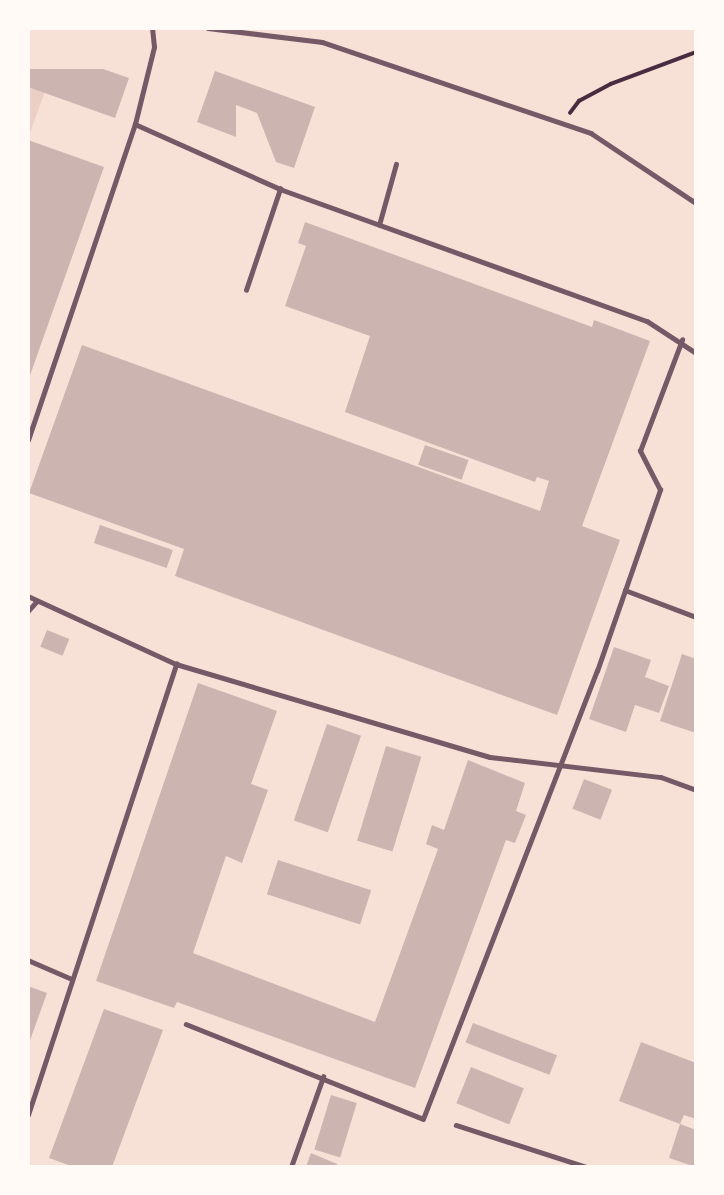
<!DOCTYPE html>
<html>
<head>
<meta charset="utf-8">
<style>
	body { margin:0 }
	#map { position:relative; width:724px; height:1195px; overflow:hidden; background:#f7e1d7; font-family:Montserrat,sans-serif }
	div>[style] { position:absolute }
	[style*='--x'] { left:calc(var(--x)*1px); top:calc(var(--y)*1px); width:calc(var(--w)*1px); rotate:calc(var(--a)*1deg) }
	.green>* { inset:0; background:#ebcfc5 }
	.building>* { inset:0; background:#ccb4b1; transform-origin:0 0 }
	.path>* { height:3.5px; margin:-1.75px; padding:0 1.75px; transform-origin:1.75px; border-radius:1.75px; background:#4a2c40 }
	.service>* { height:4.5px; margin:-2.25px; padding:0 2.25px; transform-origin:2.25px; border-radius:2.25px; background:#755966 }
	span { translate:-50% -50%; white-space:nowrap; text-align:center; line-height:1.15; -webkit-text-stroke:7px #fffaf5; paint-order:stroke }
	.frame { position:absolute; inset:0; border:30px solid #fffaf5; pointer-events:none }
</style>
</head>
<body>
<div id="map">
	<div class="green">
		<div style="clip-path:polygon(28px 75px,51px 75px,28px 138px)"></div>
	</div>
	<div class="building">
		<div style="clip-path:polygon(28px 69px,103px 69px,129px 78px,115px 118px,28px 87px)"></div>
		<div style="clip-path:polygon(215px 71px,315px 107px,294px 168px,276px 162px,257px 113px,236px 105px,236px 137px,197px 122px)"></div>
		<div style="clip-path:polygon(28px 140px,104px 167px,28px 381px)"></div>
		<div style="clip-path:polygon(305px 222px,592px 327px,594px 320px,650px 341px,582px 526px,620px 540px,557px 715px,175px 576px,184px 549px,29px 493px,82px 345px,540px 511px,549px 481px,537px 477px,535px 482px,345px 412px,370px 336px,285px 306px,306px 246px,298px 243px)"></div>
		<div style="left:425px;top:445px;width:46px;height:21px;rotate:19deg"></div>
		<div style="left:100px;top:525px;width:77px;height:19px;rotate:19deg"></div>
		<div style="left:47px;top:630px;width:24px;height:18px;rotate:22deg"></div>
		<div style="clip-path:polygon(614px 647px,651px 660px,645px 677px,669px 686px,659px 713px,635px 705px,626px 732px,589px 719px)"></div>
		<div style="clip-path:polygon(682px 654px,696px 659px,696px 733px,660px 721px)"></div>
		<div style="clip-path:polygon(198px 683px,277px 711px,251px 784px,268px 790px,242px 863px,226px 856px,193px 953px,375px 1022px,438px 849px,426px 844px,432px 825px,444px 830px,468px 760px,525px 783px,516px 811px,526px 815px,515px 843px,506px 840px,415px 1088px,177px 1002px,174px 1008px,96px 981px)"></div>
		<div style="left:327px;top:724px;width:36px;height:102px;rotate:19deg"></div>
		<div style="left:386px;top:746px;width:37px;height:99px;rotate:17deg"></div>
		<div style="left:584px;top:779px;width:30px;height:32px;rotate:21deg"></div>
		<div style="left:278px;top:860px;width:98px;height:36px;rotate:18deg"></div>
		<div style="clip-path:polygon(28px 986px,47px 993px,28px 1046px)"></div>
		<div style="clip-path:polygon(104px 1009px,163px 1030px,112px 1167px,74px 1167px,49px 1158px)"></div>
		<div style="left:473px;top:1023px;width:90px;height:21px;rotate:21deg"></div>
		<div style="clip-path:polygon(641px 1042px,696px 1063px,696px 1119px,684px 1115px,680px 1124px,619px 1101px)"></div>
		<div style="left:471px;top:1067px;width:57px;height:39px;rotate:22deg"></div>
		<div style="left:331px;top:1095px;width:27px;height:57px;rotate:17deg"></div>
		<div style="clip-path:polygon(680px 1124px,696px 1130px,696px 1167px,669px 1158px)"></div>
		<div style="clip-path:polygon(311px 1153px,337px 1164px,336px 1167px,306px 1167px)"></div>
	</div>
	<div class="path">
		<div style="--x:570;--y:113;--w:15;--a:-53"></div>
		<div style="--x:579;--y:101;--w:36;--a:-28"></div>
		<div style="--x:611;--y:84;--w:91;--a:-20.6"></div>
	</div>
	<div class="service">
		<div style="--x:208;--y:28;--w:115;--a:7"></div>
		<div style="--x:322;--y:42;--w:284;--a:18.7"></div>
		<div style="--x:591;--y:133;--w:126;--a:33.7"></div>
		<div style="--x:135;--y:124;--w:159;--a:24.1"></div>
		<div style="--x:280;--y:189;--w:390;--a:19.8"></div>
		<div style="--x:647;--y:321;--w:59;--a:33.1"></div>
		<div style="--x:379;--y:225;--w:63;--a:-74.4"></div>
		<div style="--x:246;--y:290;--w:107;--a:-71.4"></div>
		<div style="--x:28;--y:440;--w:334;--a:-71.3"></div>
		<div style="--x:135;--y:124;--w:79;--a:-76.1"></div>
		<div style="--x:154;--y:47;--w:19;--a:-96"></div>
		<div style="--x:625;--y:590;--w:76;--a:20.8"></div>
		<div style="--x:28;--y:596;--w:163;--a:24.7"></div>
		<div style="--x:176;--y:664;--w:327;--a:16.5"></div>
		<div style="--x:490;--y:757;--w:172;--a:6.7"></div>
		<div style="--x:661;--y:777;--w:37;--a:20"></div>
		<div style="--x:28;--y:611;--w:13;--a:-48"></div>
		<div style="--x:28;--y:960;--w:48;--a:23.4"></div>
		<div style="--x:186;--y:1024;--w:255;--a:21.8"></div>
		<div style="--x:423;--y:1119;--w:481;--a:-68.8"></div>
		<div style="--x:597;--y:671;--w:192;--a:-70.8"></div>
		<div style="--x:660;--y:490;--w:44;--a:-117.1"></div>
		<div style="--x:640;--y:451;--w:119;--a:-69.3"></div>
		<div style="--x:28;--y:1115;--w:475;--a:-71.8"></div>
		<div style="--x:456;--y:1125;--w:138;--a:17.8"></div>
		<div style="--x:291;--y:1167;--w:96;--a:-70.4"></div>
	</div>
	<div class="frame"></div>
</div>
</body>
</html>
